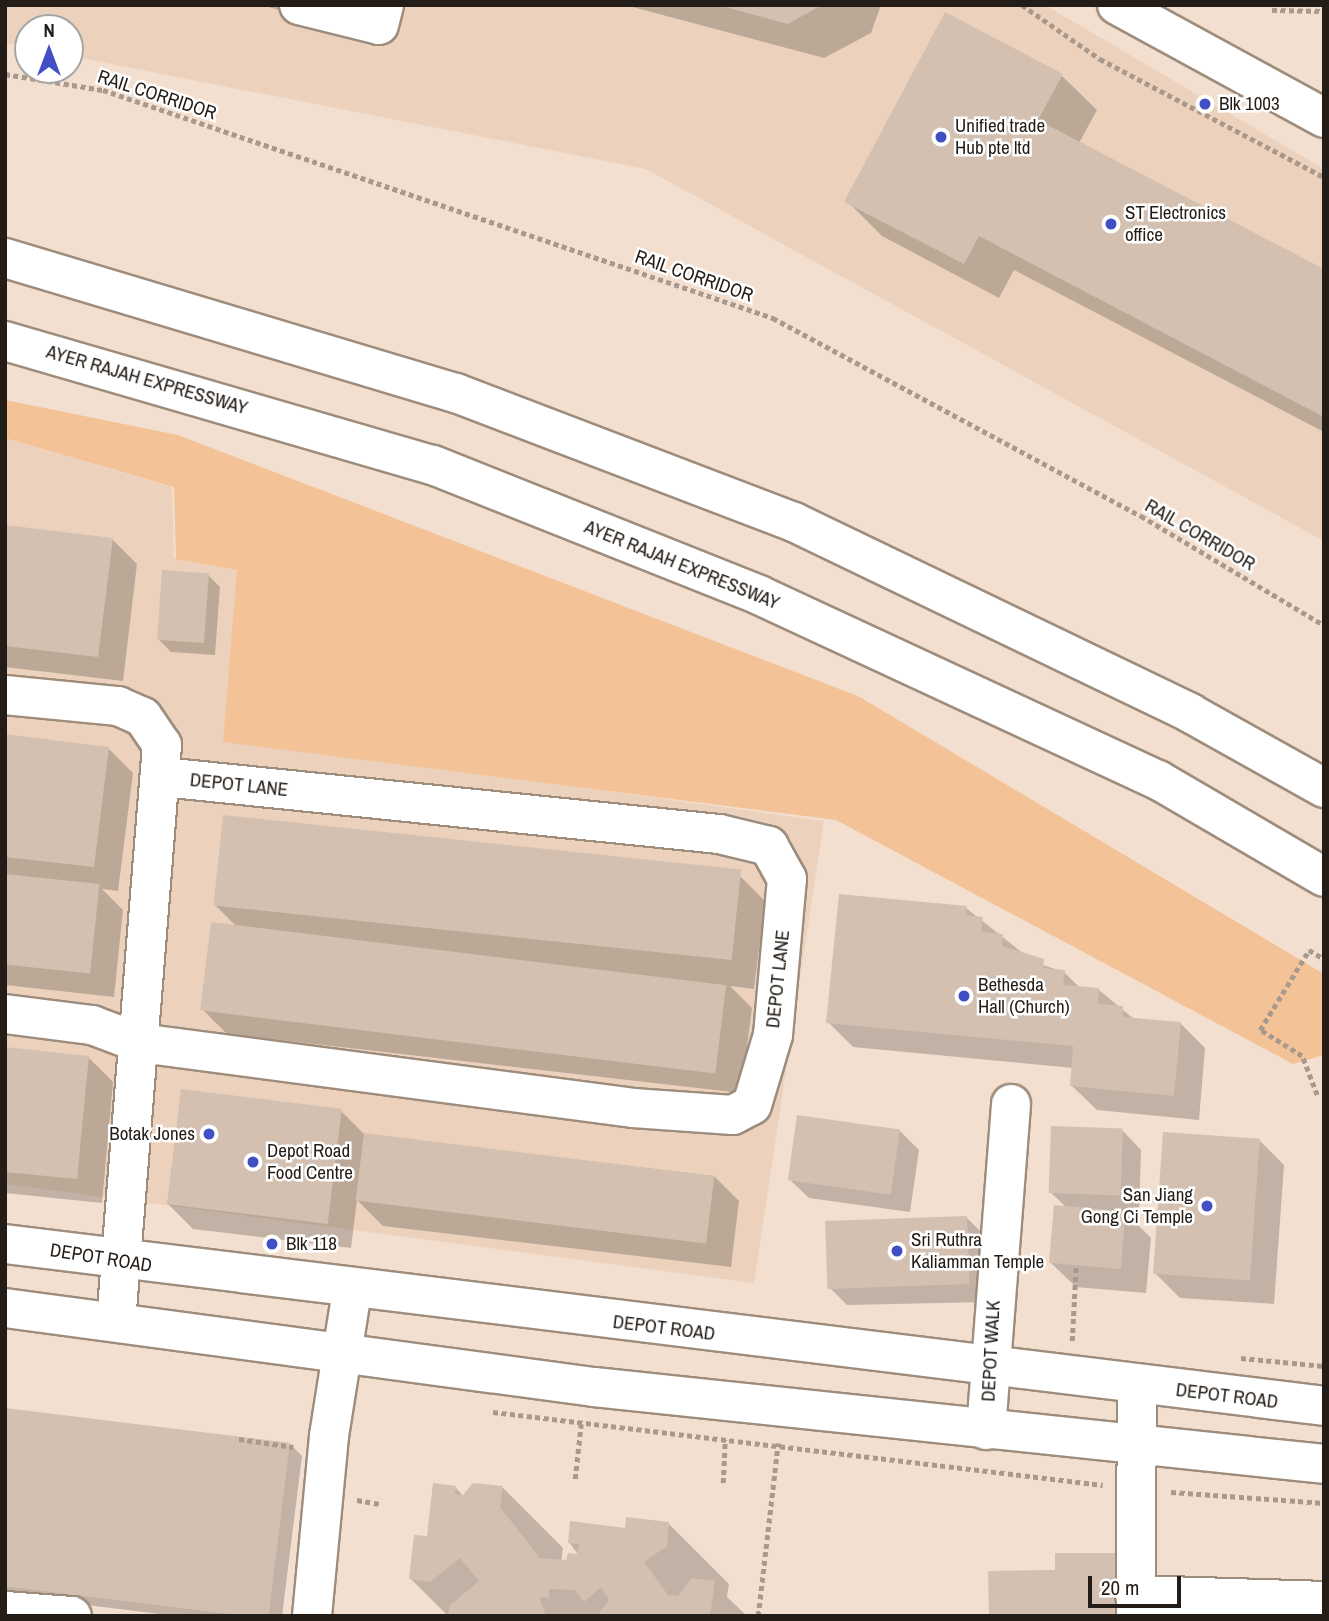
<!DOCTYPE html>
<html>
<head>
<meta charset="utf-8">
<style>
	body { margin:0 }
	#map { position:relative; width:1329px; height:1621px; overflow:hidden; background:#f3dfcf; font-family:"Archivo Narrow",sans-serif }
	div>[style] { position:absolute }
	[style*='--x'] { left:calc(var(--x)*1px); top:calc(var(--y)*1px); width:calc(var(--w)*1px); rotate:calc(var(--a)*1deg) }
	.built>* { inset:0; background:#ecd2bd }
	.green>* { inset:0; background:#f3c297 }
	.shadow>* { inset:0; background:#0003 }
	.building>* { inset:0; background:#d3c0b0; transform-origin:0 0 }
	.path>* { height:4.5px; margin-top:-2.25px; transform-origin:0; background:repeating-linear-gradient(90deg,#a9998d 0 5px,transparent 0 8.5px) }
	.roads { filter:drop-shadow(2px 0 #9e8c7c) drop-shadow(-2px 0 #9e8c7c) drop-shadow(0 2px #9e8c7c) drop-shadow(0 -2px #9e8c7c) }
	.minor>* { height:38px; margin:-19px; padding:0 19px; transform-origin:19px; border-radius:19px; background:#fff }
	.highway>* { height:38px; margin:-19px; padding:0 19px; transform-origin:19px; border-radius:19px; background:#fff }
	.dots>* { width:19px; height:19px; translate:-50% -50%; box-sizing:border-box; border:4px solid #fff; border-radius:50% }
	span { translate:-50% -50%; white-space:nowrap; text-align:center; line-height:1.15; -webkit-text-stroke:5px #fff; paint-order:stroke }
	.street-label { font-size:19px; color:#241d17 }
	.poi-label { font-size:19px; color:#241d17 }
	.left { translate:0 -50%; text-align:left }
	.right { translate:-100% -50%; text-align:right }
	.frame { position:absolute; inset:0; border:7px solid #241d17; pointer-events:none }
	.north { position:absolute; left:14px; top:14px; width:70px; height:70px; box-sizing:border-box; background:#fff; border:2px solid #a7a5a2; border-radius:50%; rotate:0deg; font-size:19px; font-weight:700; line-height:28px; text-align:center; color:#241d17 }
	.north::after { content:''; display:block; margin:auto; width:24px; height:32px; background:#404fc3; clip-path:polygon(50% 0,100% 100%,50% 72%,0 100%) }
	.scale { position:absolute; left:1088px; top:1576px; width:93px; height:32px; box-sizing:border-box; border:4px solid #241d17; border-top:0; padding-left:9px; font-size:21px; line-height:24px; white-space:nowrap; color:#241d17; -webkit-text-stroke:5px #fff; paint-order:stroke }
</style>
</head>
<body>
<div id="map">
	<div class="built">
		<div style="clip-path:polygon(5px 5px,1045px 5px,1324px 169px,1324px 541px,646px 169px,70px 56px,70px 28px,28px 28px,28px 47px,5px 43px)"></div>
		<div style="clip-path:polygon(5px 438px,172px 487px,174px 558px,238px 570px,225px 738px,824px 821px,754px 1283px,5px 1184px)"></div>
	</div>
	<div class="green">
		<div style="clip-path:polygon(5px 400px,178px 435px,858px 696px,1324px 974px,1324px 1055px,1293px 1064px,836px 820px,223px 742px,237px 570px,176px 559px,174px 487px,5px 438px)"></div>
	</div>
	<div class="shadow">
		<div style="clip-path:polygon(261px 5px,401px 5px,390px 41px)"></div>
		<div style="clip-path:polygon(625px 5px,881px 5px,871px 33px,824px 58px)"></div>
		<div style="clip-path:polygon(1061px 75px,1097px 110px,1079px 143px,1324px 271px,1324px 432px,1014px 270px,999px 298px,882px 236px,847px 201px)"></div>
		<div style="clip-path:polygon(5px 526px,112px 539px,137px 564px,123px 681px,5px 667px)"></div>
		<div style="clip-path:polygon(208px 575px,220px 587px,215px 655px,171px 652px,158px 639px)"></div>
		<div style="clip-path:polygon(5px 736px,108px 748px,133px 773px,118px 891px,102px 889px,123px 910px,114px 997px,5px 985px)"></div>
		<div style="clip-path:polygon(740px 876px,765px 901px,754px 989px,730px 986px,752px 1008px,741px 1093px,227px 1034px,202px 1009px,236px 926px,214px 904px)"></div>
		<div style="clip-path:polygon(966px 908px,1034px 962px,1064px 972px,1080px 988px,1099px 990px,1134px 1019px,1180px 1023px,1205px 1048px,1199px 1120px,1097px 1110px,1072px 1086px,1073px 1068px,853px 1047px,828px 1022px)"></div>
		<div style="clip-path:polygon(5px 1049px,88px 1057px,113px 1082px,102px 1203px,5px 1193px)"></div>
		<div style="clip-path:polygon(341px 1111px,365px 1135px,714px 1176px,739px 1201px,731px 1267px,383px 1226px,357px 1200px,351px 1248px,193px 1229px,168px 1204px)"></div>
		<div style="clip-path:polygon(900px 1131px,919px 1150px,910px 1212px,809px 1198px,790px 1180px)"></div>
		<div style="clip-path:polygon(1123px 1131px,1141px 1150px,1139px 1214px,1126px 1213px,1151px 1238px,1146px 1293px,1076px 1287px,1051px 1263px,1067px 1208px,1050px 1192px)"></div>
		<div style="clip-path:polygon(1259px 1140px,1284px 1165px,1274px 1304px,1180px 1298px,1155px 1273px)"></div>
		<div style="clip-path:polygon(967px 1218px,986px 1237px,987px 1302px,847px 1305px,828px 1286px)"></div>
		<div style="clip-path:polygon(5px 1409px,289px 1443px,302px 1456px,282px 1616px,176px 1616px,5px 1595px)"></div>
		<div style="clip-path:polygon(502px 1487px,563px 1548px,561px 1562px,579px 1556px,569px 1542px,668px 1523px,729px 1584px,727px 1597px,747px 1616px,448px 1616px,410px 1578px,456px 1488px,464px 1497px)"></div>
	</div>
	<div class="building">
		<div style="clip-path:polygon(718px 5px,822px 5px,788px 24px)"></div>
		<div style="clip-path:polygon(945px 12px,1063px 74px,1038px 120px,1324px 269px,1324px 417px,979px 236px,964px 264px,844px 202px)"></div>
		<div style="clip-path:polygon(5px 525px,113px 538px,98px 657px,5px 646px)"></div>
		<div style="left:162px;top:570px;width:47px;height:70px;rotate:4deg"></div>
		<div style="clip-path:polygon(5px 734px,109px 747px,94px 867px,5px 857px)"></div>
		<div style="left:223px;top:815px;width:521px;height:91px;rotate:6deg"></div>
		<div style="left:5px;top:874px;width:95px;height:90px;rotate:6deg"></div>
		<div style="clip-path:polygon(839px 894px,967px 906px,966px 915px,983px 917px,981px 932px,1003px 934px,1002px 946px,1044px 959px,1043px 968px,1065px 970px,1063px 985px,1099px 988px,1098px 1004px,1123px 1006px,1123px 1017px,1181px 1022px,1174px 1096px,1070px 1086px,1073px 1046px,826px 1023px)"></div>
		<div style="left:211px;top:922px;width:519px;height:89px;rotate:7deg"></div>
		<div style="clip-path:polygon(5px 1047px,89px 1056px,77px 1179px,5px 1172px)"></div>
		<div style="left:181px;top:1089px;width:162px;height:116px;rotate:7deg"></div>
		<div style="left:797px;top:1115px;width:104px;height:66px;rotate:8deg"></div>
		<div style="left:1051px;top:1126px;width:72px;height:67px;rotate:2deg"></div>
		<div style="left:1163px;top:1132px;width:97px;height:142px;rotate:4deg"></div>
		<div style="left:364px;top:1133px;width:353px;height:68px;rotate:7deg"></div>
		<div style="left:1054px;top:1205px;width:72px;height:58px;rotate:5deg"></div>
		<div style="left:967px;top:1216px;width:68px;height:142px;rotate:88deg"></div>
		<div style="left:5px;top:1408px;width:287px;height:177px;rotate:7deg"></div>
		<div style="clip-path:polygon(433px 1483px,456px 1486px,455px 1494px,463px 1495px,473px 1483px,503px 1486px,500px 1507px,540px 1558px,566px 1560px,568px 1553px,577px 1554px,579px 1544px,568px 1543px,570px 1521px,625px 1528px,626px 1517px,669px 1522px,667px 1546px,644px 1562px,668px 1595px,678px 1596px,692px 1578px,715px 1581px,710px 1616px,597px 1616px,609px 1600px,601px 1587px,584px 1602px,575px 1590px,549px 1589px,549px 1598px,539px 1597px,546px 1616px,448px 1616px,450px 1605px,479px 1581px,460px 1558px,430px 1582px,409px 1579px,414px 1535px,427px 1536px)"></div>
		<div style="clip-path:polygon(1055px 1553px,1118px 1553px,1119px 1616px,989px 1616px,988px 1571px,1055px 1570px)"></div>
	</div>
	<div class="path">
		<div style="--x:1022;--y:5;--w:95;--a:34.7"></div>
		<div style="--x:1100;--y:59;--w:253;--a:27.8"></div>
		<div style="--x:1272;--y:10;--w:52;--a:1.1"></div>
		<div style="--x:5;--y:74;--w:99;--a:9.3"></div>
		<div style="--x:103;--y:90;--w:708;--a:18.79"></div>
		<div style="--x:773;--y:318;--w:418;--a:28.3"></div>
		<div style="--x:1141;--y:516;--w:213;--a:30.8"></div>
		<div style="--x:1317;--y:1095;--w:42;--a:-111"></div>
		<div style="--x:1302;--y:1056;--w:49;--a:-148.2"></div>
		<div style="--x:1260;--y:1030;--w:94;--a:-58.5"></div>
		<div style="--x:1309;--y:950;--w:17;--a:31"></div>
		<div style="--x:1072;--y:1341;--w:76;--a:-87"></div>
		<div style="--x:1241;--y:1358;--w:83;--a:5.5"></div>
		<div style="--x:493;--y:1412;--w:614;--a:6.82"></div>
		<div style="--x:239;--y:1439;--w:55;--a:8.4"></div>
		<div style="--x:575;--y:1479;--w:55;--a:-83.8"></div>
		<div style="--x:723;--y:1483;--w:43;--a:-87.3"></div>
		<div style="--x:1171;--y:1492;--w:153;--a:4.1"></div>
		<div style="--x:357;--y:1500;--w:23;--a:10"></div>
		<div style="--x:758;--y:1616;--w:174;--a:-83.4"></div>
	</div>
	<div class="roads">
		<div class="minor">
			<div style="--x:299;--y:5;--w:82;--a:14"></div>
			<div style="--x:379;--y:25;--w:21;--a:-76"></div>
			<div style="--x:1117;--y:5;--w:236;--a:28.6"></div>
			<div style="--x:5;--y:695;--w:114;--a:5.6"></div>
			<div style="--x:118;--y:706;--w:27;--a:24"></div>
			<div style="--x:143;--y:717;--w:34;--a:56"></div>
			<div style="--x:162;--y:745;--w:579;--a:94.56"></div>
			<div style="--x:5;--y:1014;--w:88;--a:7.2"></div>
			<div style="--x:92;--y:1025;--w:51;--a:20.6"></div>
			<div style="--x:140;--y:1043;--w:497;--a:7.5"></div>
			<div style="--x:633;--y:1108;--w:100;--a:4"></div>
			<div style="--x:733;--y:1115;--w:21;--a:-28"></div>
			<div style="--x:752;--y:1105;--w:73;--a:-73.3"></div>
			<div style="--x:773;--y:1035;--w:157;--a:-84.9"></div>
			<div style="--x:787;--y:879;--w:38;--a:-119"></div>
			<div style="--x:769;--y:846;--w:51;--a:-166.5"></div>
			<div style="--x:719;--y:834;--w:559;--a:-174.15"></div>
			<div style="--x:5;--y:1244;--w:1329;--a:7"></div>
			<div style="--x:5;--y:1308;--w:594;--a:7.64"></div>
			<div style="--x:594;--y:1387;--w:734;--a:6.02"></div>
			<div style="--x:986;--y:1430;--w:327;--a:-85.6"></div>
			<div style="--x:1135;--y:1595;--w:189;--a:1.8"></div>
			<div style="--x:5;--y:1611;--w:67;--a:4.3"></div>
			<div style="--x:312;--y:1616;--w:181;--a:-84.6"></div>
			<div style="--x:329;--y:1436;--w:147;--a:-81"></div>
			<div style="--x:1136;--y:1616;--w:230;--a:-89.8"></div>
		</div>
		<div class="highway">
			<div style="--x:5;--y:258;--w:471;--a:16.7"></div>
			<div style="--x:456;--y:393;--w:362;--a:20.9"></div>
			<div style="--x:794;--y:522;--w:440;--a:25.7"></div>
			<div style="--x:1190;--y:713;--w:154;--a:29.2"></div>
			<div style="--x:5;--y:341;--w:446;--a:16.2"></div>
			<div style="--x:433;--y:465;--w:351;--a:21.7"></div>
			<div style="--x:759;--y:595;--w:440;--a:24.9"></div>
			<div style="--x:1158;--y:780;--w:192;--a:30.3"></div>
		</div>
	</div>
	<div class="dots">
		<div style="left:1205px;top:104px;background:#404fc3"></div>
		<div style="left:941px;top:137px;background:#404fc3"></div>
		<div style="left:1111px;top:224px;background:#404fc3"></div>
		<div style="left:964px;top:996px;background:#404fc3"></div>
		<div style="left:209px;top:1134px;background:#404fc3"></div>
		<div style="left:253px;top:1162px;background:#404fc3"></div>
		<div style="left:1207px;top:1206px;background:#404fc3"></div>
		<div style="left:272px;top:1244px;background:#404fc3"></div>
		<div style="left:897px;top:1251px;background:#404fc3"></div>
	</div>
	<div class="street-label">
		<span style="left:157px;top:95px;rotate:18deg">RAIL CORRIDOR</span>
		<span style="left:694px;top:276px;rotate:19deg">RAIL CORRIDOR</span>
		<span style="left:147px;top:380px;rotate:16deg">AYER RAJAH EXPRESSWAY</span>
		<span style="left:1200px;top:535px;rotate:30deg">RAIL CORRIDOR</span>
		<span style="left:682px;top:565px;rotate:22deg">AYER RAJAH EXPRESSWAY</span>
		<span style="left:239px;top:785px;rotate:6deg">DEPOT LANE</span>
		<span style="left:778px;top:979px;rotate:-84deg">DEPOT LANE</span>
		<span style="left:101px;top:1258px;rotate:9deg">DEPOT ROAD</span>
		<span style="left:664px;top:1328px;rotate:7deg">DEPOT ROAD</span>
		<span style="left:991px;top:1351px;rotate:-87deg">DEPOT WALK</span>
		<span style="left:1227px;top:1396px;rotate:7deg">DEPOT ROAD</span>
	</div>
	<div class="poi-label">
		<span class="left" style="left:1219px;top:104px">Blk 1003</span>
		<span class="left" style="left:955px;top:137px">Unified trade<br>Hub pte ltd</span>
		<span class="left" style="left:1125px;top:224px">ST Electronics<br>office</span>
		<span class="left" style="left:978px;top:996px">Bethesda<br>Hall (Church)</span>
		<span class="right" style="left:195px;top:1134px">Botak Jones</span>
		<span class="left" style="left:267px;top:1162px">Depot Road<br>Food Centre</span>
		<span class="right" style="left:1193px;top:1206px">San Jiang<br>Gong Ci Temple</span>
		<span class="left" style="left:911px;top:1251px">Sri Ruthra<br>Kaliamman Temple</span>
		<span class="left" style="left:286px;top:1244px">Blk 118</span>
	</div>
	<div class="frame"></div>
	<div class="north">N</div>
	<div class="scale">20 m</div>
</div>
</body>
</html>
